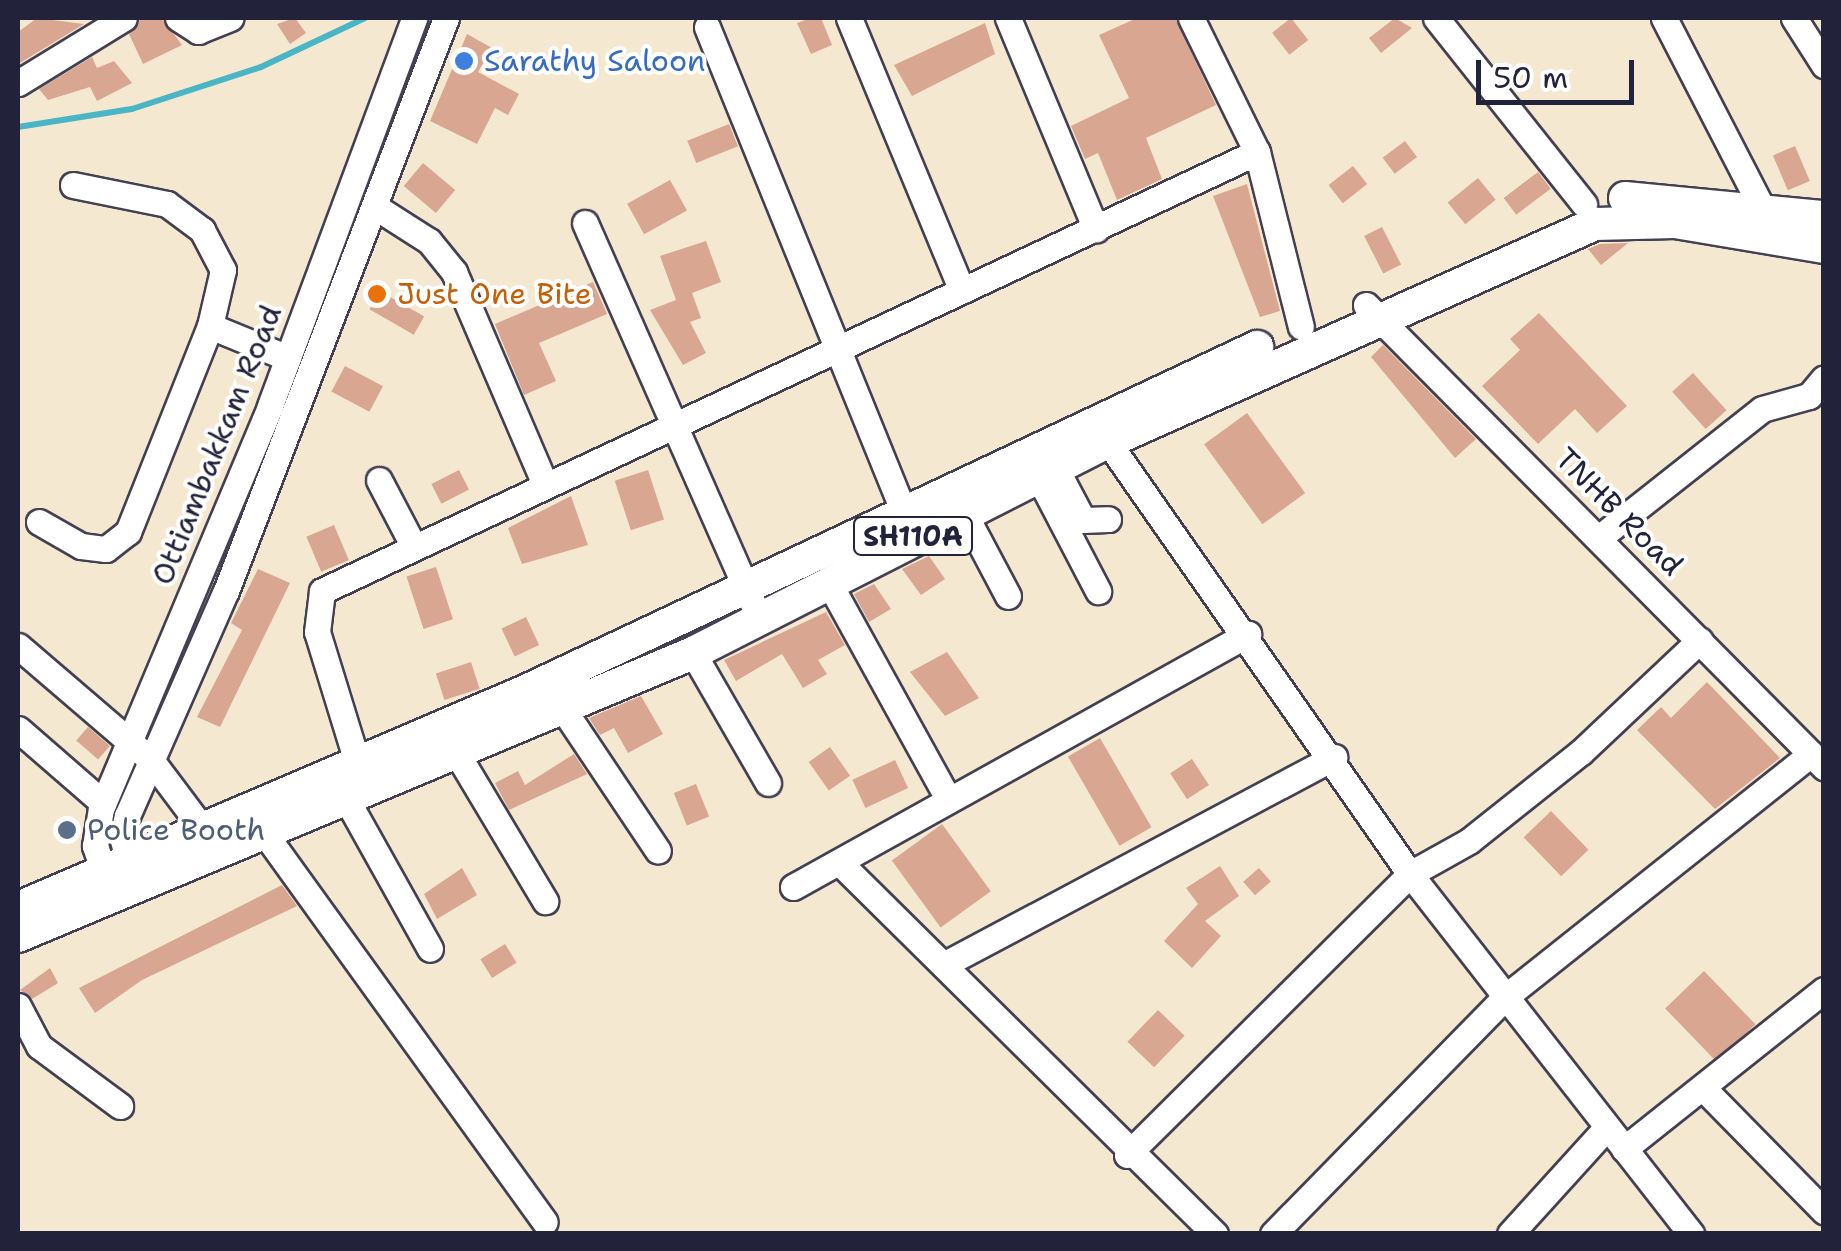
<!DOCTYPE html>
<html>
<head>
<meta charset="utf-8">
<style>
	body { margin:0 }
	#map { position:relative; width:1841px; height:1251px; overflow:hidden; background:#f4e8d1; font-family:"Shantell Sans",sans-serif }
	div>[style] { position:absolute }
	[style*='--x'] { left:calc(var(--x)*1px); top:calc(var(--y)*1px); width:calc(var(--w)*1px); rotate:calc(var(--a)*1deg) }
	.stream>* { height:6px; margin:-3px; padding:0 3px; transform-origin:3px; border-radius:3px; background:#4ab6c5 }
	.building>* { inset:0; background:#d9a692; transform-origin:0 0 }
	.roads { filter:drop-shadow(2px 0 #424052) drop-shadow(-2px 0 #424052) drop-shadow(0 2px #424052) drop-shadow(0 -2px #424052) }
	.minor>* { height:25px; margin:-12.5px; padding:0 12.5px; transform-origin:12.5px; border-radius:12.5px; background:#fff }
	.major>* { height:32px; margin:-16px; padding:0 16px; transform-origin:16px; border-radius:16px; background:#fff }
	.dots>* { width:28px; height:28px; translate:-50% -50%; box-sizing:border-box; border:5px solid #fff; border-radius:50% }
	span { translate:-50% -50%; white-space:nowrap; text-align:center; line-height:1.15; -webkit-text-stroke:8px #fff; paint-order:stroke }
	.shield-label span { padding:2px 8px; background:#fff; border:2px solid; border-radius:8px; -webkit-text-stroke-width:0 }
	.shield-label { font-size:28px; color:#22223b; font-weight:700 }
	.shop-label { font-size:30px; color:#366cbe }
	.left { translate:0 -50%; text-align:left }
	.food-label { font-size:30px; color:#c56008 }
	.street-label { font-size:30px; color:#22223b }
	.service-label { font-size:30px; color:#4e5e75 }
	.frame { position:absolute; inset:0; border:20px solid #22223b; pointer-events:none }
	.scale { position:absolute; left:1476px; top:60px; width:158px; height:45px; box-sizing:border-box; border:5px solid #22223b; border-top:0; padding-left:12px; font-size:30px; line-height:35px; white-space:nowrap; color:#22223b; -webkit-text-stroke:8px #fff; paint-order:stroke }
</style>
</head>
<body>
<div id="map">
	<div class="stream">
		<div style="--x:18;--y:127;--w:115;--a:-9"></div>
		<div style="--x:132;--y:109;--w:136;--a:-18"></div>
		<div style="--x:261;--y:67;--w:115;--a:-25.2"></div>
	</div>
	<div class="building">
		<div style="clip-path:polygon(37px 18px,84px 24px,20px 63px,18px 32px)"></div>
		<div style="clip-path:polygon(162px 18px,182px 45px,143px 64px,129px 34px,140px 20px)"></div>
		<div style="clip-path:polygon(295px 18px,306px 33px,290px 44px,277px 24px)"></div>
		<div style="clip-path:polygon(811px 18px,821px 18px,832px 45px,811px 54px,797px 23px)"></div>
		<div style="clip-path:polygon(1137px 18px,1175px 18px,1216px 105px,1146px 138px,1162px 179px,1117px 200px,1098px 153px,1085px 159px,1071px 126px,1129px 98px,1099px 35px)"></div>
		<div style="left:1291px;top:18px;width:28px;height:24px;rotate:52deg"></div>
		<div style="clip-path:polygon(1395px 18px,1412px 28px,1381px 53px,1369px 38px)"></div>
		<div style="clip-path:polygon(985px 23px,995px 54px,912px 96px,894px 65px)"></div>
		<div style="clip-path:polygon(467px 34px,492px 48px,478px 72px,519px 94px,508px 115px,495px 108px,477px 144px,430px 121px)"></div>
		<div style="clip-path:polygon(92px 57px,97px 68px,114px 61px,132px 83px,97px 101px,90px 87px,48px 100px,39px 89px)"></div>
		<div style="left:729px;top:124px;width:24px;height:45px;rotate:68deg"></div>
		<div style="left:1405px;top:141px;width:20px;height:28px;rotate:53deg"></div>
		<div style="left:1795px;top:146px;width:38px;height:24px;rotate:67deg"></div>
		<div style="left:423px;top:163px;width:42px;height:30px;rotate:40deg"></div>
		<div style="left:1353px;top:166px;width:23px;height:31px;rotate:52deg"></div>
		<div style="left:1538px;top:172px;width:21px;height:43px;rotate:53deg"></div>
		<div style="left:1478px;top:178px;width:28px;height:39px;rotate:51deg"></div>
		<div style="left:670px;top:180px;width:35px;height:49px;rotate:61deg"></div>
		<div style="clip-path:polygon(1247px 184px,1280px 311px,1260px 317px,1213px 196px)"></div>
		<div style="left:1382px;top:227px;width:42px;height:20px;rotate:63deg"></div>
		<div style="clip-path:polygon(706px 241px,721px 282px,692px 293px,701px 318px,690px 322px,706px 353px,683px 365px,650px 310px,676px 300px,660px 256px)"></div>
		<div style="clip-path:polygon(1628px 243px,1601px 265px,1588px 249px,1600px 244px)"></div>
		<div style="clip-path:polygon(593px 282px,607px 314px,539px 343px,556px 381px,524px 395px,495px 324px)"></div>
		<div style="left:380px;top:291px;width:51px;height:21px;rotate:30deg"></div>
		<div style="clip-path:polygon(1539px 313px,1627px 406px,1597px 433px,1575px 409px,1538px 444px,1482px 386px,1520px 350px,1510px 339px)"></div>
		<div style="clip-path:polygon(1383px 345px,1476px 439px,1455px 458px,1371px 357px)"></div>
		<div style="left:345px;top:366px;width:43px;height:29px;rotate:28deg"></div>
		<div style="left:1693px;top:373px;width:50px;height:28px;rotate:48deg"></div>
		<div style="left:1247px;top:413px;width:99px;height:53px;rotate:54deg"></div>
		<div style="left:459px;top:470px;width:22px;height:31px;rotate:63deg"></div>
		<div style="left:648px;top:470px;width:52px;height:35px;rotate:72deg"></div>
		<div style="clip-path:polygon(571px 496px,588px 545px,522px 564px,508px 528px)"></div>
		<div style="left:334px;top:525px;width:38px;height:30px;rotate:67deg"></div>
		<div style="clip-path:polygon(929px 556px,945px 579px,921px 595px,902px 569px)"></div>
		<div style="left:436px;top:567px;width:55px;height:31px;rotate:72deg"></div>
		<div style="clip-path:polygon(258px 569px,290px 583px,220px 727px,197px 717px,242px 630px,231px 623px)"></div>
		<div style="clip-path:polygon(874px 584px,891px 609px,869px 622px,854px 594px)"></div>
		<div style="clip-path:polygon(826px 612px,845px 645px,818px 660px,827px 674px,803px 688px,782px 654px,736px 681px,724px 660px)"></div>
		<div style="left:526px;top:617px;width:31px;height:27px;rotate:65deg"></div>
		<div style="clip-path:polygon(947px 652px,979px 698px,945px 716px,910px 672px)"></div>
		<div style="left:471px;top:662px;width:28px;height:37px;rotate:72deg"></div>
		<div style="clip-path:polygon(1707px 682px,1780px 758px,1715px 809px,1637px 730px,1661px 707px,1671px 718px)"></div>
		<div style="clip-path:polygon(641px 696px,663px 734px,628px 753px,614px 728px,600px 735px,589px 718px)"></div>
		<div style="left:88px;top:727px;width:29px;height:18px;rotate:41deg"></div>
		<div style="left:1100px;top:738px;width:103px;height:37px;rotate:60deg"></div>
		<div style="left:830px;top:747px;width:35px;height:26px;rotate:55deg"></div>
		<div style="clip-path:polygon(574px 754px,587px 774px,509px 810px,495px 783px,518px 771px,525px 785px)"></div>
		<div style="left:1192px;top:759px;width:31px;height:26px;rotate:57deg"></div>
		<div style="left:895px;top:760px;width:31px;height:47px;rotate:65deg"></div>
		<div style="left:696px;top:784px;width:35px;height:24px;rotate:68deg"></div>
		<div style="left:1551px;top:811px;width:54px;height:38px;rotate:46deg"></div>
		<div style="left:942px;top:824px;width:83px;height:62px;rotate:54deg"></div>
		<div style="clip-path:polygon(1220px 866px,1239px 896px,1205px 921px,1221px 936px,1192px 968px,1164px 941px,1198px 904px,1186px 888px)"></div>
		<div style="clip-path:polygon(462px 868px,477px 895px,437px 919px,424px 894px)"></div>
		<div style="left:1259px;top:868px;width:18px;height:21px;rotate:49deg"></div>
		<div style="clip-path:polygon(282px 885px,297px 906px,142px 980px,95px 1013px,79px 988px)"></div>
		<div style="left:505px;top:944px;width:22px;height:29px;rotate:58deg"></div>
		<div style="clip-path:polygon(50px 968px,58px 983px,32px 999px,20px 990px)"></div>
		<div style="left:1704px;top:971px;width:74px;height:54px;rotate:46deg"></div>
		<div style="left:1158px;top:1010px;width:37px;height:44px;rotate:44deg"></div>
	</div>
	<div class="roads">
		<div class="minor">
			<div style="--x:178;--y:18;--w:24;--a:33"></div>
			<div style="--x:198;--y:31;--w:35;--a:-22"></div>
			<div style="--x:849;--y:18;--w:295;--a:67.5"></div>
			<div style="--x:1008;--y:18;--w:229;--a:67.4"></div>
			<div style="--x:1191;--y:18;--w:149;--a:63.8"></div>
			<div style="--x:1257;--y:152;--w:180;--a:75.9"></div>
			<div style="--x:1436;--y:18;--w:238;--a:51.5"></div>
			<div style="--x:1664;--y:18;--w:216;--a:62.7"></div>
			<div style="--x:1794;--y:18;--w:56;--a:57.4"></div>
			<div style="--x:707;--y:27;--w:527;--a:67.92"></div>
			<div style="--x:18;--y:83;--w:124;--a:-31.5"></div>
			<div style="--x:73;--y:185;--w:96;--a:11.4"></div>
			<div style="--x:167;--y:204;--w:44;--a:36.6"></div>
			<div style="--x:202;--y:230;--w:45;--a:62.3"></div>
			<div style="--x:223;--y:270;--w:57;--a:103.1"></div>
			<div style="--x:210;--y:326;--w:84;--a:22.3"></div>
			<div style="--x:374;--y:206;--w:65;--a:32.5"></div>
			<div style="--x:429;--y:241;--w:40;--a:51"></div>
			<div style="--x:454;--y:272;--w:231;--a:66.8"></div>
			<div style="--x:585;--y:223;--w:431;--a:66.2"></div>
			<div style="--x:1366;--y:305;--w:651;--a:45.25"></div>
			<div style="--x:1108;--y:442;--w:527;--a:55.04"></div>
			<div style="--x:1410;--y:874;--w:457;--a:52"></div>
			<div style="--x:1055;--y:467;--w:60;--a:62.2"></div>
			<div style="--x:1083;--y:520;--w:25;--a:-2"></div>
			<div style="--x:1038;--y:476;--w:130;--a:62.4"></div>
			<div style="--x:379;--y:480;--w:71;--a:62.4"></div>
			<div style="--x:963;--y:511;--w:96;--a:62.1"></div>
			<div style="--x:39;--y:522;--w:48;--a:29.7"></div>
			<div style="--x:81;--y:546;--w:25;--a:7"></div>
			<div style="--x:106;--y:549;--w:28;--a:-38"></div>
			<div style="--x:128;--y:532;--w:222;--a:-68.3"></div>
			<div style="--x:1600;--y:537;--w:206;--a:-38.3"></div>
			<div style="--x:1762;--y:409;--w:49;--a:-15.5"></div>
			<div style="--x:1809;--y:396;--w:23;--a:-50"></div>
			<div style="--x:829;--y:583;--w:247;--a:61.1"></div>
			<div style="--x:18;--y:646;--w:175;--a:40.6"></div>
			<div style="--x:151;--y:760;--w:85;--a:53.1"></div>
			<div style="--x:693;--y:653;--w:150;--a:60"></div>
			<div style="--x:561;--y:706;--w:174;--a:56.2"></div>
			<div style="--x:18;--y:729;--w:113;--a:41"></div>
			<div style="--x:456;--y:752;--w:174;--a:59.1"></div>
			<div style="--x:358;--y:765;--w:139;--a:-107.1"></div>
			<div style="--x:317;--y:632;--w:41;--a:-83"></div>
			<div style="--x:322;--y:591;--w:1033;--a:-25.15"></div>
			<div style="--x:348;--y:802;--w:168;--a:60.8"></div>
			<div style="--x:265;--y:834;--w:478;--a:54.2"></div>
			<div style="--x:839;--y:862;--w:529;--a:44.69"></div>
			<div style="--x:132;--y:874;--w:38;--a:-105"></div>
			<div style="--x:122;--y:837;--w:22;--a:-77"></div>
			<div style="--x:127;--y:816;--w:246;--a:-66.3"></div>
			<div style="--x:226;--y:591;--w:614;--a:-69"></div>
			<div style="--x:793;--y:887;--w:521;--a:-29.08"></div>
			<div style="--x:110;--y:889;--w:46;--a:-109.2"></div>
			<div style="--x:95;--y:846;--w:37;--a:-81"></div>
			<div style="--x:101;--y:809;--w:437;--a:-67.2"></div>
			<div style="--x:270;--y:406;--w:414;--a:-69.6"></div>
			<div style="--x:945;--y:964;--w:441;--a:-28"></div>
			<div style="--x:18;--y:1006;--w:45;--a:62.3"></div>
			<div style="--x:39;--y:1046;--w:101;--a:36.5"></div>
			<div style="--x:1703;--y:1088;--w:173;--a:45.5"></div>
			<div style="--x:1624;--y:1149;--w:256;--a:-38.5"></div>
			<div style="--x:1127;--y:1155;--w:399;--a:-44.8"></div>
			<div style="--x:1410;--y:874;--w:68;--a:-29.2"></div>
			<div style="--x:1469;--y:841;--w:143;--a:-38.5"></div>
			<div style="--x:1581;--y:752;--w:163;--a:-43.3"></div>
			<div style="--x:1273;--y:1234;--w:330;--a:-45.6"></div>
			<div style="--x:1504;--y:998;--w:392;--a:-38.5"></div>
			<div style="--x:1510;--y:1234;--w:144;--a:-47.8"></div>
		</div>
		<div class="major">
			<div style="--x:1625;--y:198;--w:200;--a:5.5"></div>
			<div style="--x:18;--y:908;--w:555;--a:-23.14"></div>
			<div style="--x:528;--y:690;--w:806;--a:-25.2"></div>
			<div style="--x:18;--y:936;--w:732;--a:-22.75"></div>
			<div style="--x:693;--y:653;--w:466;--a:-27"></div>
			<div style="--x:1108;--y:442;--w:534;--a:-24.12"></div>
			<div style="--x:1595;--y:224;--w:80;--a:-1.4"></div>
			<div style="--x:1675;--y:222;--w:151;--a:9.5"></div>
		</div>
	</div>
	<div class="dots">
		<div style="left:464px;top:61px;background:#3f7fe0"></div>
		<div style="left:377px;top:294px;background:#e8710a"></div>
		<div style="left:67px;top:830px;background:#5c6f8a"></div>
	</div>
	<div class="shield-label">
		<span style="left:913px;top:536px">SH110A</span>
	</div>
	<div class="shop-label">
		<span class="left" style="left:484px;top:61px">Sarathy Saloon</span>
	</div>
	<div class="food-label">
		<span class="left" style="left:397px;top:294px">Just One Bite</span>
	</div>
	<div class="street-label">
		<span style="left:217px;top:445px;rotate:-68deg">Ottiambakkam Road</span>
		<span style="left:1619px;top:512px;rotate:45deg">TNHB Road</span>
	</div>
	<div class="service-label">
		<span class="left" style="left:87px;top:830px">Police Booth</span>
	</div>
	<div class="frame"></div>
	<div class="scale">50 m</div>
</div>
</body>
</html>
